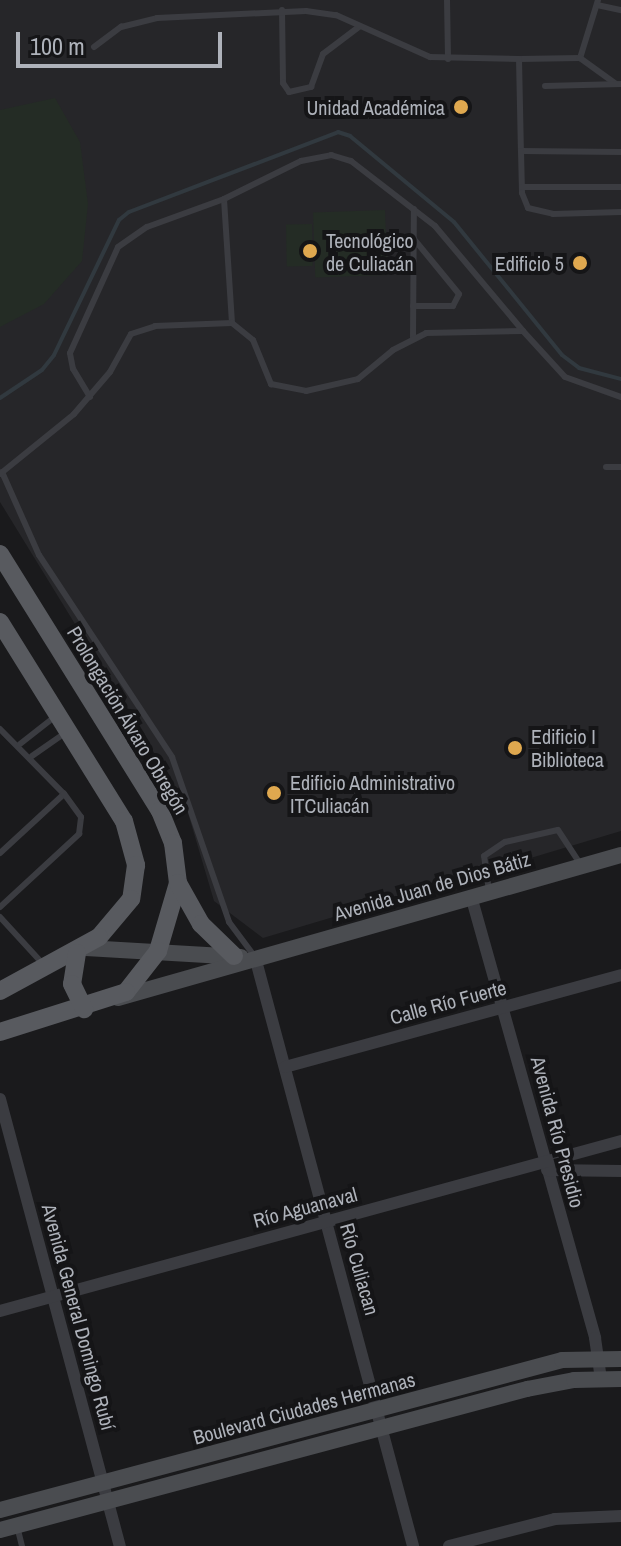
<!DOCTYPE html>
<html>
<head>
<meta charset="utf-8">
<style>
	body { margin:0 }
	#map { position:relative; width:621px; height:1546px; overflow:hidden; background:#1a1a1c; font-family:"Archivo Narrow",sans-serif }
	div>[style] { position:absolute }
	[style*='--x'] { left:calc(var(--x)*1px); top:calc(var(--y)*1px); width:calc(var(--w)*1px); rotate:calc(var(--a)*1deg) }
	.built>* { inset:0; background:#262629 }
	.green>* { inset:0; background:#242c25; transform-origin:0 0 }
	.stream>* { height:4px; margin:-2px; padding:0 2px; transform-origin:2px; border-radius:2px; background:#31393f }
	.lane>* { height:6px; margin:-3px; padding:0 3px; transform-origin:3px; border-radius:3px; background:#3b3c41 }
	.street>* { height:12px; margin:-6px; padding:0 6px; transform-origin:6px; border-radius:6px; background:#3b3c41 }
	.secondary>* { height:16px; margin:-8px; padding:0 8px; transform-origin:8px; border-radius:8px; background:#4a4c50 }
	.primary>* { height:18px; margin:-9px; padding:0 9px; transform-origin:9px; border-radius:9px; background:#585a5f }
	.dots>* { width:22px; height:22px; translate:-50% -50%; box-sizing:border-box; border:4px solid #151517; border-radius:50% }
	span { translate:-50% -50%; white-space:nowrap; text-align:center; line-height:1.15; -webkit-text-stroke:8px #151517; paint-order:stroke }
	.poi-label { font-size:20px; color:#aeb2ba }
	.right { translate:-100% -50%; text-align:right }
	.left { translate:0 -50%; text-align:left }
	.street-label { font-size:20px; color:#aeb2ba }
	.scale { position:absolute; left:16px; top:32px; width:206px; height:36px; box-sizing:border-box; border:4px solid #aeb2ba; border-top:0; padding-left:10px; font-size:24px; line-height:28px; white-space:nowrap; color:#aeb2ba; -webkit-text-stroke:6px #151517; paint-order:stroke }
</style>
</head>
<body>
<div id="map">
	<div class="built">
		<div style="clip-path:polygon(0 0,621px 0,621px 831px,263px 938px,214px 901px,185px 803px,0 502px)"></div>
	</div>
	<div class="green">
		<div style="clip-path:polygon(55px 98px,80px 142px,88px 204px,82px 261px,44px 304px,0 327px,0 110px)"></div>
		<div style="left:385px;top:210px;width:65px;height:72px;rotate:88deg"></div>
		<div style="left:312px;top:224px;width:42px;height:26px;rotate:89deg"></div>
	</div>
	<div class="stream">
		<div style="--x:0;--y:398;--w:50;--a:-33.7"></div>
		<div style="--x:42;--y:370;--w:19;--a:-51"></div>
		<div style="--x:54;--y:355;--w:150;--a:-64.3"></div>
		<div style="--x:119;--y:220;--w:13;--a:-39"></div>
		<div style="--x:129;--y:212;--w:224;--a:-20.9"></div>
		<div style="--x:338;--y:132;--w:13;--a:18"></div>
		<div style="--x:350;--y:136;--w:135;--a:39.6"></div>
		<div style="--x:454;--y:222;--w:171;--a:50.9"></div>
		<div style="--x:562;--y:355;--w:21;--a:37"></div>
		<div style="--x:579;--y:368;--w:43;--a:14.7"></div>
	</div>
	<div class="lane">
		<div style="--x:447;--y:0;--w:59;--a:89"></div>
		<div style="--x:598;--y:0;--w:61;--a:107.2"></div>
		<div style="--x:580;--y:58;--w:61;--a:179.1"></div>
		<div style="--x:519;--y:59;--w:92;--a:88.8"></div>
		<div style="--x:521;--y:151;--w:100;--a:0.6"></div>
		<div style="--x:597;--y:5;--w:25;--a:12"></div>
		<div style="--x:282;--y:10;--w:73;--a:89.2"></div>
		<div style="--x:283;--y:83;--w:11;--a:56"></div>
		<div style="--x:289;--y:92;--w:23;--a:-13"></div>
		<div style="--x:311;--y:87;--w:35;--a:-70"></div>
		<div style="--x:323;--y:54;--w:46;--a:-37.1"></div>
		<div style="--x:94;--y:47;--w:34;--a:-37"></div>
		<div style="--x:121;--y:27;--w:37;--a:-14"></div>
		<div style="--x:157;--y:18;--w:149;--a:-2.7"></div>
		<div style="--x:306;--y:11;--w:30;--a:8"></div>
		<div style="--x:336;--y:15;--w:103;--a:24.1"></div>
		<div style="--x:430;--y:57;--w:89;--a:1.3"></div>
		<div style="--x:580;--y:58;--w:44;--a:35.8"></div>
		<div style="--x:545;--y:86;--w:76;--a:-1.5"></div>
		<div style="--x:521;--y:151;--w:42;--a:88.6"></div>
		<div style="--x:522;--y:193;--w:16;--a:68"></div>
		<div style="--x:528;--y:208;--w:26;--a:13"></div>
		<div style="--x:553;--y:214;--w:68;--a:-1.7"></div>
		<div style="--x:522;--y:187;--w:99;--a:0"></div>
		<div style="--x:413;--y:306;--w:40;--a:0"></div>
		<div style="--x:453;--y:306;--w:13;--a:-63"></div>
		<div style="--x:459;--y:294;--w:71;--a:-129.3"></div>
		<div style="--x:232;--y:323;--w:124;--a:-93.7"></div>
		<div style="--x:224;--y:199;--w:86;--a:-26.3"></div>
		<div style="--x:301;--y:161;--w:31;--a:-11"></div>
		<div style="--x:331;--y:155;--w:21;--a:17"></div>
		<div style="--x:351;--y:161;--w:106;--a:37.7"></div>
		<div style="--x:435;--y:226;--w:137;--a:50"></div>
		<div style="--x:413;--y:337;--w:128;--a:-89.6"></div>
		<div style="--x:90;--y:397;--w:33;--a:-121"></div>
		<div style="--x:73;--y:369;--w:16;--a:-101"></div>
		<div style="--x:70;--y:353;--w:116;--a:-65.6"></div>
		<div style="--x:118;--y:247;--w:35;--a:-35"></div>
		<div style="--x:147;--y:227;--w:82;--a:-20"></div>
		<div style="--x:606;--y:467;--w:15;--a:0"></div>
		<div style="--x:2;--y:472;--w:91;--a:66"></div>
		<div style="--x:39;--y:555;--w:242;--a:56.6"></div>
		<div style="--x:172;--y:757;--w:175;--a:70.9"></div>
		<div style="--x:229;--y:922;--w:44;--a:53.4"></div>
		<div style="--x:0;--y:474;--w:95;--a:-39"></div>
		<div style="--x:74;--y:414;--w:55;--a:-49.4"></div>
		<div style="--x:110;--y:372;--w:43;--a:-61.1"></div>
		<div style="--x:131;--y:334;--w:25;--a:-18"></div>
		<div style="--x:155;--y:326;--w:77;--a:-2.2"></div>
		<div style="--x:232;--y:323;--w:27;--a:39"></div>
		<div style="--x:253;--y:340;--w:48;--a:67.8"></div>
		<div style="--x:271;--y:384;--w:36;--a:11"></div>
		<div style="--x:306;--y:391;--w:53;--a:-13"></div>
		<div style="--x:358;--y:379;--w:45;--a:-39.6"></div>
		<div style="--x:393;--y:350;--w:37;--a:-27"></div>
		<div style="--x:426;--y:333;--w:97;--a:-1.2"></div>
		<div style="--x:523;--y:331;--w:62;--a:47.6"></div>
		<div style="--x:565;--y:377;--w:59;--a:19.7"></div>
		<div style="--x:0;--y:729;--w:91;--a:45.4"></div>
		<div style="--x:64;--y:794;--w:87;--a:137.3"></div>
		<div style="--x:20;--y:744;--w:47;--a:-38.1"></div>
		<div style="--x:32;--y:756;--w:40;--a:-34.9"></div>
		<div style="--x:489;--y:891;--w:35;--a:-98"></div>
		<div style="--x:484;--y:856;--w:25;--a:-34"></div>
		<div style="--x:505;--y:842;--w:54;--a:-12.8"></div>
		<div style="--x:558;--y:830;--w:42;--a:56.7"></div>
		<div style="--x:0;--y:907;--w:108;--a:-42.7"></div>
		<div style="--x:79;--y:834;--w:17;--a:-83"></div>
		<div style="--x:81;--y:817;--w:29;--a:-126"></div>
		<div style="--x:0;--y:917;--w:64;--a:47.5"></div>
		<div style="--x:17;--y:1526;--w:21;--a:76"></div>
	</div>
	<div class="street">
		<div style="--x:471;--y:896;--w:459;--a:74.3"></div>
		<div style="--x:595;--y:1338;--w:41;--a:81.7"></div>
		<div style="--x:255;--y:957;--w:610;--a:74.98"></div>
		<div style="--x:285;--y:1067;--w:348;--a:-15.3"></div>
		<div style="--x:0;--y:1099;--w:463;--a:75"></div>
		<div style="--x:547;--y:1170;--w:74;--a:0.8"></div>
		<div style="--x:0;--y:1311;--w:644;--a:-15.31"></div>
		<div style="--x:449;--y:1546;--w:109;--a:-14.3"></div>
		<div style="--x:555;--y:1519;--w:66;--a:-2.6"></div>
	</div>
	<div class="secondary">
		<div style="--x:86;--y:948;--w:155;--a:3.3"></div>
		<div style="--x:118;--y:998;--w:523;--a:-15.87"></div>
		<div style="--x:0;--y:1510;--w:582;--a:-14.94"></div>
		<div style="--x:562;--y:1360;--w:59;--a:-1"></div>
		<div style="--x:0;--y:1530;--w:546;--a:-14.98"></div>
		<div style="--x:527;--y:1389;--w:48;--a:-10.8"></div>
		<div style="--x:574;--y:1380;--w:47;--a:-1.2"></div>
	</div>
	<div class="primary">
		<div style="--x:0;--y:554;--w:303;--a:58.1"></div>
		<div style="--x:160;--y:811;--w:35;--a:68"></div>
		<div style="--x:173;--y:843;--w:40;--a:82.9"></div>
		<div style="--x:178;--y:883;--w:71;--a:106.4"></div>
		<div style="--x:158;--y:951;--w:52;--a:128"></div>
		<div style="--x:126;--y:992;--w:132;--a:162.4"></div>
		<div style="--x:0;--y:622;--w:234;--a:58.1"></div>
		<div style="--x:124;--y:821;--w:46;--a:74.7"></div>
		<div style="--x:136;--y:865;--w:34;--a:98"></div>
		<div style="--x:131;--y:899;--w:50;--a:130.1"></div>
		<div style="--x:99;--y:937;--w:113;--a:151.4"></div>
		<div style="--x:178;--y:883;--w:47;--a:60.7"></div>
		<div style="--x:201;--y:924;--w:46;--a:44.1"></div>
		<div style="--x:77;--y:953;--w:31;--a:99"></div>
		<div style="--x:72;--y:984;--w:28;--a:64"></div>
	</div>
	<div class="dots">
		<div style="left:461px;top:107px;background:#dfa84f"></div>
		<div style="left:310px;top:251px;background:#dfa84f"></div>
		<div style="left:580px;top:263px;background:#dfa84f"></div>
		<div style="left:515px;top:748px;background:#dfa84f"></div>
		<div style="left:274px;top:793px;background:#dfa84f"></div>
	</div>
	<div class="poi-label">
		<span class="right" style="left:445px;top:107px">Unidad Académica</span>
		<span class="left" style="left:326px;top:252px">Tecnológico<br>de Culiacán</span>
		<span class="right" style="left:564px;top:263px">Edificio 5</span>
		<span class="left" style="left:531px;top:748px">Edificio I<br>Biblioteca</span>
		<span class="left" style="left:290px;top:794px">Edificio Administrativo<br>ITCuliacán</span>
	</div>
	<div class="street-label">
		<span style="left:128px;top:720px;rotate:59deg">Prolongación Álvaro Obregón</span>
		<span style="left:432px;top:886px;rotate:-16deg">Avenida Juan de Dios Bátiz</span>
		<span style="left:448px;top:1002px;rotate:-15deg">Calle Río Fuerte</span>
		<span style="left:558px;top:1132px;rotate:75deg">Avenida Río Presidio</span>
		<span style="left:305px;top:1207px;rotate:-15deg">Río Aguanaval</span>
		<span style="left:360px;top:1269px;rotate:74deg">Río Culiacan</span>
		<span style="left:79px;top:1317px;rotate:75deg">Avenida General Domingo Rubí</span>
		<span style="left:304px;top:1408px;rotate:-15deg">Boulevard Ciudades Hermanas</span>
	</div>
	<div class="scale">100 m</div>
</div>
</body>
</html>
